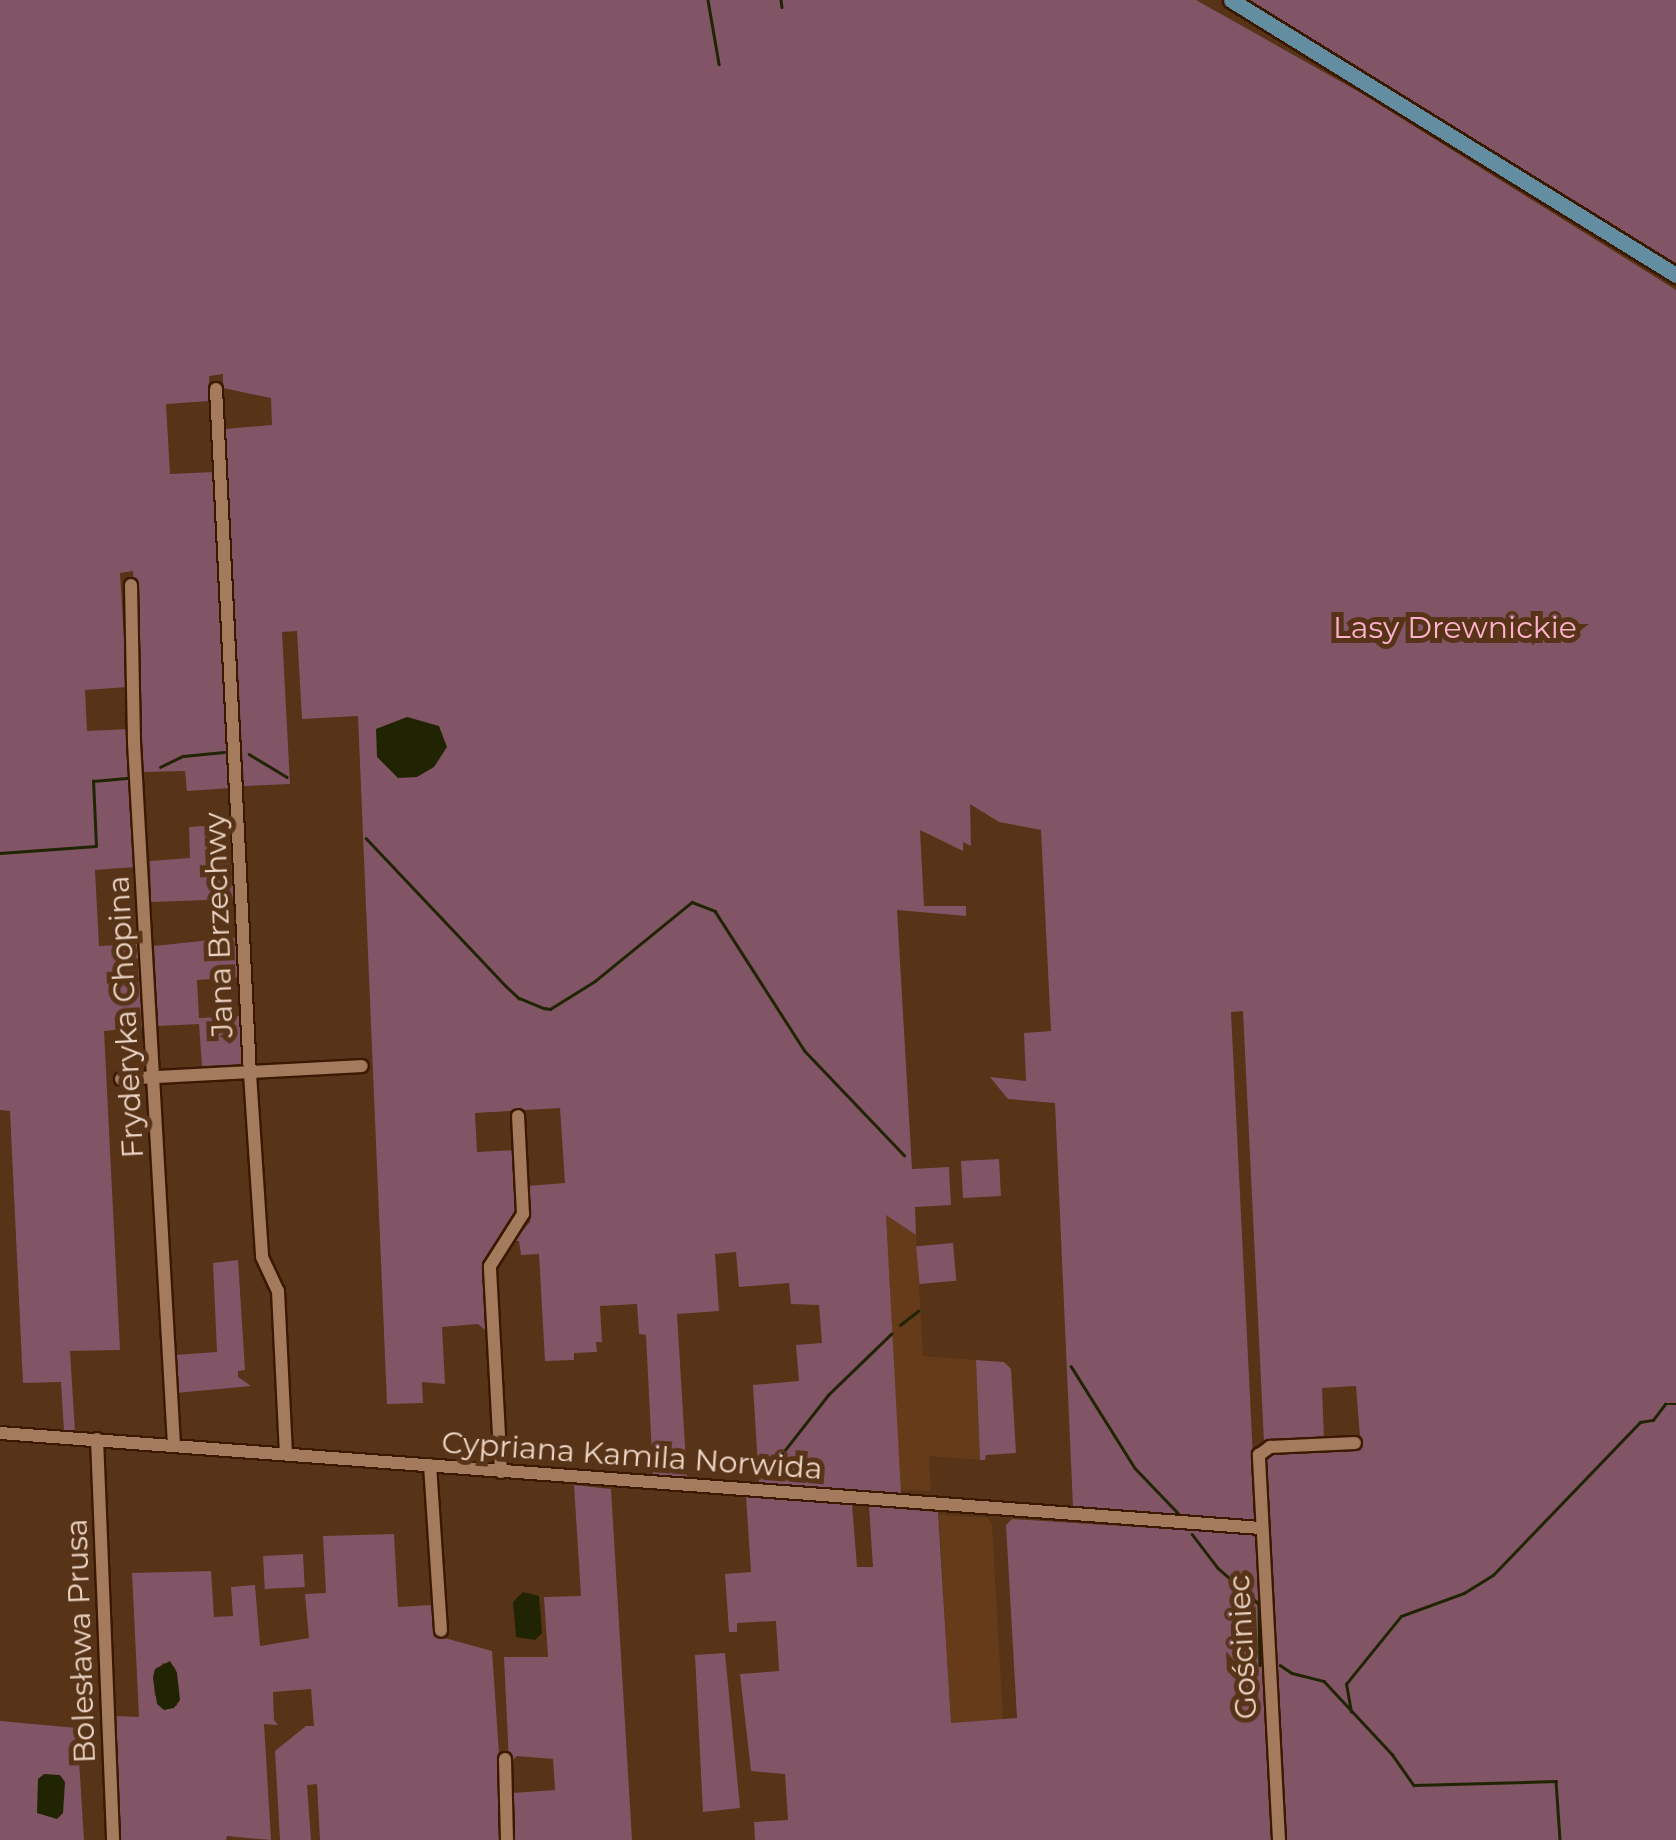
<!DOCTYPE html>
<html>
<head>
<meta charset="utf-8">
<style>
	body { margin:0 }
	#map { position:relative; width:1676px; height:1840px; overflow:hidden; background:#573317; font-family:Montserrat,sans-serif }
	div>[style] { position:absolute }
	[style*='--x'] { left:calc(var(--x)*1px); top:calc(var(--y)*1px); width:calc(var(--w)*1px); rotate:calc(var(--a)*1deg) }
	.built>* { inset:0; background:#663b19 }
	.green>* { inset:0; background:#815565; transform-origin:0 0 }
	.water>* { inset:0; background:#202403 }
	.stream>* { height:2.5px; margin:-1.25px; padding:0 1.25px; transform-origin:1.25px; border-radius:1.25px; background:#202403 }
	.roads { filter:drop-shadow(2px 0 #3b1900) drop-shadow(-2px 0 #3b1900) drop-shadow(0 2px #3b1900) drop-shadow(0 -2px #3b1900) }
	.minor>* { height:12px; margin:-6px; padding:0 6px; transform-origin:6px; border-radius:6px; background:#a47b5d }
	.major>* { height:15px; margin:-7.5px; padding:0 7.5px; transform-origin:7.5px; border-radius:7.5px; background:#638da0 }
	span { translate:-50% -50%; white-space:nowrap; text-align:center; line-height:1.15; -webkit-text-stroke:10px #573317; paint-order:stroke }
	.park-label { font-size:30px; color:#fdb1cc }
	.street-label { font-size:30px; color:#edd6c7 }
</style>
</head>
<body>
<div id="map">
	<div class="built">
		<div style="clip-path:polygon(886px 1214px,916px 1235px,923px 1356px,976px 1360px,980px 1460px,929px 1456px,931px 1491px,900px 1490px)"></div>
		<div style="clip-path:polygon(939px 1514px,987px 1518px,992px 1524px,1003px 1720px,951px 1723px)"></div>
	</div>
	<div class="green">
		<div style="clip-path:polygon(0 0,1196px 0,1361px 93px,1676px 290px,1676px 1840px,1285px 1840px,1264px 1454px,1361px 1449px,1356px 1386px,1322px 1388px,1324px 1439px,1264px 1442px,1243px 1011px,1231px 1012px,1256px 1519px,1250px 1522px,1073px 1507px,1055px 1103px,1008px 1099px,990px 1077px,1026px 1081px,1024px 1033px,1051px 1031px,1041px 830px,999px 822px,970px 804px,971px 846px,963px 842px,963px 851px,920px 830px,924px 906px,966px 906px,966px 916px,897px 910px,912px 1169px,949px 1167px,951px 1205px,915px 1207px,916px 1235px,886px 1215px,901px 1494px,759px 1484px,753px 1385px,799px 1381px,796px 1345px,822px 1343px,819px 1305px,791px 1304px,789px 1283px,739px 1287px,736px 1252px,715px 1254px,719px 1311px,677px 1314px,687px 1479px,653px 1476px,646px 1335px,639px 1334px,637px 1304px,600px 1306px,602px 1342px,596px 1342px,597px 1352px,574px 1353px,574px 1360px,545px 1361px,539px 1254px,521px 1255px,519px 1241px,513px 1241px,530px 1222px,528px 1186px,565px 1183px,560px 1108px,475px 1113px,477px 1152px,513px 1150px,516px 1217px,482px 1264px,485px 1330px,478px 1324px,442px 1327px,445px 1384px,422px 1382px,423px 1403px,387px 1404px,358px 716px,302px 719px,297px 631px,282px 632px,290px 784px,244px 786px,225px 429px,272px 425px,271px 398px,223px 388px,223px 374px,209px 376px,210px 401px,166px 404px,170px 474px,214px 472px,231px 788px,187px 791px,185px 771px,144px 772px,133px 571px,120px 573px,127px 687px,85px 690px,87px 731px,129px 729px,136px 867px,95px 870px,99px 946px,140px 944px,145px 1027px,104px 1031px,120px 1350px,70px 1351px,75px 1432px,64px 1431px,61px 1382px,23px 1383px,10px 1111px,0 1110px)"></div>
		<div style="clip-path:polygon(1247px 0,1676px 0,1676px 264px,1471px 138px)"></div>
		<div style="clip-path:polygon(233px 824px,237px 899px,151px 902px,150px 861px,190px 858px,189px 827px)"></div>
		<div style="clip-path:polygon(239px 937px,241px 977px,197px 980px,199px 1018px,243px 1016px,245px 1060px,242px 1064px,202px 1066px,199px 1024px,158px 1026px,154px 946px)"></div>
		<div style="left:999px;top:1159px;width:37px;height:38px;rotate:87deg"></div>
		<div style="left:953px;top:1243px;width:38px;height:37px;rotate:85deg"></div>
		<div style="clip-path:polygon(238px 1260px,245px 1370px,238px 1371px,238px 1377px,251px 1386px,176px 1393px,174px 1355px,217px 1352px,213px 1263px)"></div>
		<div style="clip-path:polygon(976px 1360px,1004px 1362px,1011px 1369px,1016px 1453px,986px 1455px,985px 1460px,980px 1460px)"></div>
		<div style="clip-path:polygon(574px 1485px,611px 1489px,632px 1840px,514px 1840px,512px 1793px,555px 1790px,553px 1759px,517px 1756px,509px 1763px,504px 1657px,548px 1657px,544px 1597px,581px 1596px)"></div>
		<div style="clip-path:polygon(746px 1496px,852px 1504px,857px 1567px,873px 1567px,869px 1506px,938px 1512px,951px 1723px,1017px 1718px,1006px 1525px,1012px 1519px,1250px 1534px,1256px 1538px,1273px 1840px,755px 1840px,754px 1822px,788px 1820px,785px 1774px,751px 1771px,740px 1674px,779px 1671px,776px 1621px,737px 1623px,737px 1632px,729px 1632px,725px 1574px,751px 1572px)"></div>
		<div style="clip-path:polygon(evenodd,394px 1534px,398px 1607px,432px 1605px,434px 1635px,492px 1651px,505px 1840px,320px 1840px,317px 1784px,307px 1785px,311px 1840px,280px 1840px,275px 1751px,306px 1726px,314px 1726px,311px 1689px,273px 1692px,274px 1720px,278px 1725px,264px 1724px,271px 1840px,227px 1836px,226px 1840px,120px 1840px,113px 1716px,139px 1717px,132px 1573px,211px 1571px,214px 1617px,233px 1616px,231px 1587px,255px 1585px,260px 1646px,309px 1638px,305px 1594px,326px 1593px,323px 1536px,394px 1534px,163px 1663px,174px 1666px,177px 1673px,177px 1706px,155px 1696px,153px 1677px,163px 1663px)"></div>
		<div style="left:303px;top:1554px;width:33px;height:40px;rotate:87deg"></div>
		<div style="clip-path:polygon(725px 1653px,740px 1808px,703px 1812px,695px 1655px)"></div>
		<div style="clip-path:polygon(0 1721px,77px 1728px,84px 1840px,0 1840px)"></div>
	</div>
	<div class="water">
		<div style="clip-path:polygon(407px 717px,439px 726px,447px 747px,434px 767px,417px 777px,398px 778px,377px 757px,376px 729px)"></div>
		<div style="clip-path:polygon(523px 1592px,539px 1596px,542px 1633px,535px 1640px,516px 1637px,513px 1602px)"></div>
		<div style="clip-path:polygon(170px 1661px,177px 1673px,180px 1700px,174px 1708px,164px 1710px,157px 1704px,153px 1677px,155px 1669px)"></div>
		<div style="clip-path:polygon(44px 1774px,60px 1775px,65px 1782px,63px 1813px,57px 1819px,37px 1813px,38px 1779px)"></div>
	</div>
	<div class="stream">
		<div style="--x:708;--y:0;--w:65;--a:80.2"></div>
		<div style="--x:781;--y:0;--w:7;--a:82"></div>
		<div style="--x:249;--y:754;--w:44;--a:31.2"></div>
		<div style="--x:160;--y:767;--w:25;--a:-26"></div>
		<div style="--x:183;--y:756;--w:41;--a:-5.6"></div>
		<div style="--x:366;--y:838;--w:204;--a:46.6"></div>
		<div style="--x:506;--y:986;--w:18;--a:43"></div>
		<div style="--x:519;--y:998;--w:27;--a:22"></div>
		<div style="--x:544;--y:1008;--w:6;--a:9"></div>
		<div style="--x:550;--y:1009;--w:53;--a:-31.9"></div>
		<div style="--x:595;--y:981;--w:125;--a:-39.2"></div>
		<div style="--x:692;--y:902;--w:25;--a:21"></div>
		<div style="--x:715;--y:911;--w:166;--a:57.3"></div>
		<div style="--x:805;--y:1051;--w:144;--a:46.4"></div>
		<div style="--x:0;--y:853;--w:96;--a:-4.2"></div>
		<div style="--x:96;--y:846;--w:65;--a:-92.6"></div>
		<div style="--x:93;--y:781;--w:36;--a:-5"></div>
		<div style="--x:900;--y:1325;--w:23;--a:-38"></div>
		<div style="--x:1071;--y:1366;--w:120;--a:57.9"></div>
		<div style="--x:1135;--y:1468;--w:65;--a:46.2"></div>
		<div style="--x:762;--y:1472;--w:25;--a:-42"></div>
		<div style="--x:781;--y:1455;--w:76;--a:-51.9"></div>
		<div style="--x:828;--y:1395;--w:88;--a:-44.1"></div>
		<div style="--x:1192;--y:1534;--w:43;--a:52.6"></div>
		<div style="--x:1218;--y:1568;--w:55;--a:41.3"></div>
		<div style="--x:1259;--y:1604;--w:61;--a:89.1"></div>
		<div style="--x:1280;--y:1665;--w:14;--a:34"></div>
		<div style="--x:1292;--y:1673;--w:33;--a:14"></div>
		<div style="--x:1324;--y:1681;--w:100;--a:47"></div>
		<div style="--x:1392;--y:1754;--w:38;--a:55"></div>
		<div style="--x:1414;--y:1785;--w:142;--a:-1.6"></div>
		<div style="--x:1556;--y:1781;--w:59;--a:86.1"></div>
		<div style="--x:1351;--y:1712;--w:28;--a:-100"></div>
		<div style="--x:1346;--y:1684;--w:87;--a:-51"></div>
		<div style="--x:1401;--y:1616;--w:67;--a:-20.1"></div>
		<div style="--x:1464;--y:1593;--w:34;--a:-32"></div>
		<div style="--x:1493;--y:1575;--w:212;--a:-46.1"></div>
		<div style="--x:1640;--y:1422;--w:13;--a:-9"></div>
		<div style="--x:1653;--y:1420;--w:20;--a:-53"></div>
		<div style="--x:1665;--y:1404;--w:11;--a:0"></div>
	</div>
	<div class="roads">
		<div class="minor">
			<div style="--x:216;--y:389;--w:686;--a:87.16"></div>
			<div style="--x:250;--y:1074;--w:183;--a:86.2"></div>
			<div style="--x:262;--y:1257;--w:38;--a:65"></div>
			<div style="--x:278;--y:1291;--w:163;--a:87.2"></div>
			<div style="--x:131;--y:585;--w:158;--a:88.9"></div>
			<div style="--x:134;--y:743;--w:704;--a:86.74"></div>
			<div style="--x:121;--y:1079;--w:241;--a:-3.1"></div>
			<div style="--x:0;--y:1433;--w:1265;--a:4.31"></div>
			<div style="--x:97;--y:1439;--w:401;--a:87.7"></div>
			<div style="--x:430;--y:1465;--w:166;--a:86.2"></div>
			<div style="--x:501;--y:1472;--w:206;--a:-93.1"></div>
			<div style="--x:490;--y:1266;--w:62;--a:-57.6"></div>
			<div style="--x:523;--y:1214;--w:98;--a:-92.9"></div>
			<div style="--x:505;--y:1759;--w:81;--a:88.6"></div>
			<div style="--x:1279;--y:1840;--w:386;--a:-93"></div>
			<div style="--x:1259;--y:1455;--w:14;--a:-36"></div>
			<div style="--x:1270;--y:1447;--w:85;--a:-2.7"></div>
		</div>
		<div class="major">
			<div style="--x:1231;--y:0;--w:523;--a:31.72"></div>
		</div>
	</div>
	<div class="park-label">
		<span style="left:1455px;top:628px">Lasy Drewnickie</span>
	</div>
	<div class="street-label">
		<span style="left:219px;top:925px;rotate:-92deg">Jana Brzechwy</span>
		<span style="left:126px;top:1017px;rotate:-93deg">Fryderyka Chopina</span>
		<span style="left:632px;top:1456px;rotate:4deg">Cypriana Kamila Norwida</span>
		<span style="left:81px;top:1641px;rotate:-92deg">Bolesława Prusa</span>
		<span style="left:1243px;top:1647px;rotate:-93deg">Gościniec</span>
	</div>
</div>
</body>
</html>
